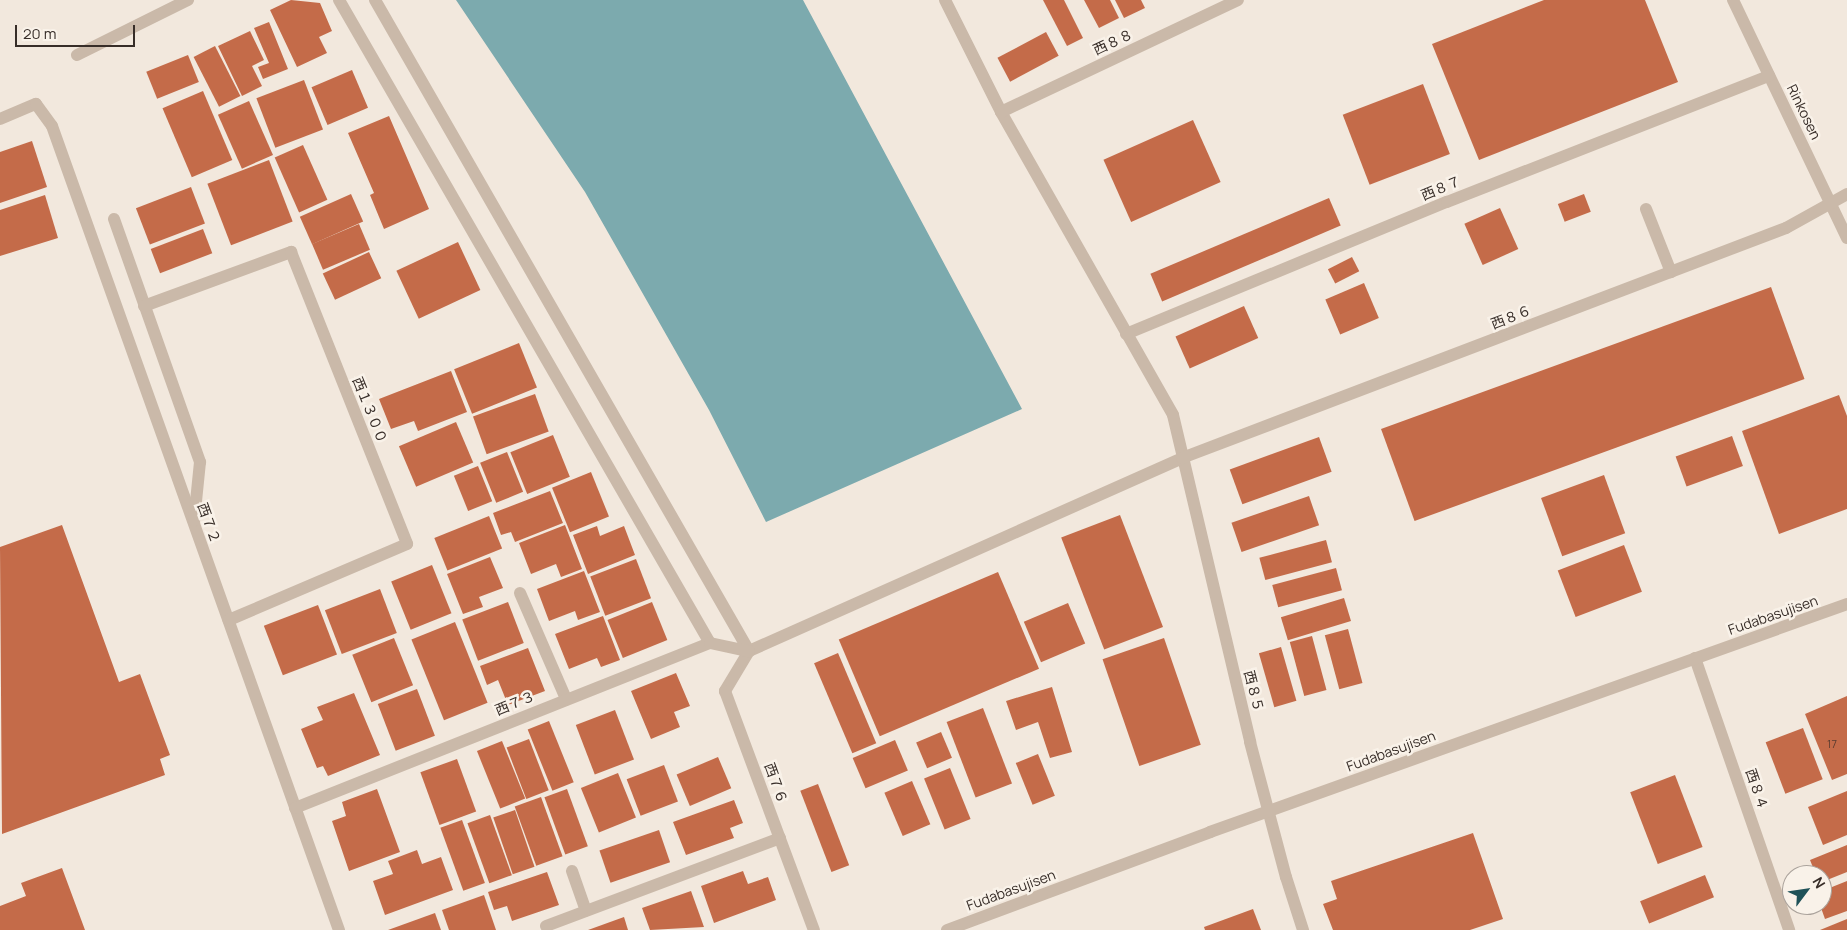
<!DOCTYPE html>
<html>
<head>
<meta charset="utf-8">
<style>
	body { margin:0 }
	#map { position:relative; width:1847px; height:930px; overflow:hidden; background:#f2e8dd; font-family:Manrope,"Noto Sans JP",sans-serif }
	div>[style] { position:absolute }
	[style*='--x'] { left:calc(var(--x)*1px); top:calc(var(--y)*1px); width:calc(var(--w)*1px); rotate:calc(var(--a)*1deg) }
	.water>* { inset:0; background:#7caaae }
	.building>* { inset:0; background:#c46b49; transform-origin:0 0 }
	.minor>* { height:12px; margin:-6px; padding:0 6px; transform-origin:6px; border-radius:6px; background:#cab9a9 }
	span { translate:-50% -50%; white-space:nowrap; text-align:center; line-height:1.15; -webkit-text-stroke:5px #f9f2e9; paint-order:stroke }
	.number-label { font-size:11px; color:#5a3c30 }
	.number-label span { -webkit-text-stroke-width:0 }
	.street-label { font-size:14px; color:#372d28 }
	.north { position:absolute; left:1782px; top:865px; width:50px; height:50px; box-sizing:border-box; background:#f9f2e9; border:1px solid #aba39c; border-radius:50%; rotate:59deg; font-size:14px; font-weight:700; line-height:20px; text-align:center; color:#372d28 }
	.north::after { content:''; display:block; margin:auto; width:18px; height:22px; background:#1f5258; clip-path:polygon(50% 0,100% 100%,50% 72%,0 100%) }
	.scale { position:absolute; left:15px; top:25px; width:120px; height:22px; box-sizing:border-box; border:2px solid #372d28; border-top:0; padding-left:6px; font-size:15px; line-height:18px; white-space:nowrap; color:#372d28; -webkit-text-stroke:4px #f9f2e9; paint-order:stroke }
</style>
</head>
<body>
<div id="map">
	<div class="water">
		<div style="clip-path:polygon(456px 0,803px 0,1022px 409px,766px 522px,709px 410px,585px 192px)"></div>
	</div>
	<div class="building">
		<div style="clip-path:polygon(291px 0,320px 3px,332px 31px,319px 37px,327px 53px,297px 67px,270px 10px)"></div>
		<div style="clip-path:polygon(1043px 0,1064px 0,1083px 38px,1067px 46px)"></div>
		<div style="clip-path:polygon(1084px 0,1110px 0,1119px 18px,1099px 28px)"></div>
		<div style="clip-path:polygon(1115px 0,1141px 0,1145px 8px,1124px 18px)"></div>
		<div style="clip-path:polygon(1544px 0,1645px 0,1678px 82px,1479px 160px,1432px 44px)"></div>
		<div style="clip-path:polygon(269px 22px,288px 69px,263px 79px,258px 67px,269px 63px,254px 28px)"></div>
		<div style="clip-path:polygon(250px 31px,264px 60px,252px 66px,262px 86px,242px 96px,218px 46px)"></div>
		<div style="left:1046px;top:32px;width:27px;height:55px;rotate:62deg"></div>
		<div style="left:215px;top:46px;width:56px;height:24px;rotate:63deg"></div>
		<div style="left:188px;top:55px;width:29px;height:45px;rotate:68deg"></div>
		<div style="left:352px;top:70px;width:41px;height:44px;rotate:67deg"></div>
		<div style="left:304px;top:80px;width:53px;height:51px;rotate:69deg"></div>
		<div style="left:1423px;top:84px;width:75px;height:86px;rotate:69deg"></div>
		<div style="left:203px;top:91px;width:75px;height:44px;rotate:67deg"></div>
		<div style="left:249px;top:101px;width:59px;height:34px;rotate:66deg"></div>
		<div style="clip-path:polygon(389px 116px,429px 209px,384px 229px,370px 195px,374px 193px,348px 133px)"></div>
		<div style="left:1193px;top:120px;width:68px;height:98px;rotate:66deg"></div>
		<div style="clip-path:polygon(32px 141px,47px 187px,0 203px,0 152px)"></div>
		<div style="left:303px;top:145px;width:60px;height:31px;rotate:66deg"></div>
		<div style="left:269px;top:160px;width:66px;height:66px;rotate:69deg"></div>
		<div style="left:191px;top:187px;width:39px;height:59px;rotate:69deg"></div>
		<div style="left:351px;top:194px;width:30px;height:56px;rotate:66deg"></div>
		<div style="left:1584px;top:194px;width:19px;height:28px;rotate:69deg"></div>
		<div style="clip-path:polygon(45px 195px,58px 238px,0 256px,0 210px)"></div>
		<div style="left:1329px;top:198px;width:30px;height:194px;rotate:67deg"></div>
		<div style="left:1500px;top:208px;width:45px;height:39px;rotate:66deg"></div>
		<div style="left:359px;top:224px;width:28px;height:51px;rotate:67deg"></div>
		<div style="left:203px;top:229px;width:26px;height:56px;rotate:69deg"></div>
		<div style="left:458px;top:242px;width:53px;height:68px;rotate:65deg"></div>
		<div style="left:369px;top:252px;width:29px;height:51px;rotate:65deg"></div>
		<div style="left:1352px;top:257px;width:16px;height:27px;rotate:63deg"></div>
		<div style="left:1364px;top:283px;width:38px;height:42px;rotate:67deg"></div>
		<div style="left:1771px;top:287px;width:98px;height:415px;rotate:70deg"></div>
		<div style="left:1244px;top:306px;width:35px;height:75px;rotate:66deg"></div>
		<div style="left:519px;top:343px;width:48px;height:70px;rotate:68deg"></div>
		<div style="clip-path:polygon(451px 371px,467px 412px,418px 431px,414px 421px,391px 429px,379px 399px)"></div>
		<div style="left:535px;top:394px;width:40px;height:66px;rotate:70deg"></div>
		<div style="clip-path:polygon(1839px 395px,1847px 416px,1847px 509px,1779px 534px,1742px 431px)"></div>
		<div style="left:456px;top:422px;width:44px;height:62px;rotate:67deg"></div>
		<div style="left:553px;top:435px;width:45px;height:46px;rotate:68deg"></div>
		<div style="left:1732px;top:436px;width:32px;height:60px;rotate:70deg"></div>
		<div style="left:1319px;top:437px;width:37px;height:95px;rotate:70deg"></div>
		<div style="left:507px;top:452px;width:43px;height:29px;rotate:68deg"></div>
		<div style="left:478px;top:466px;width:38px;height:26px;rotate:68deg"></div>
		<div style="left:591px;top:472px;width:48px;height:42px;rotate:68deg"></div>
		<div style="left:1604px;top:475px;width:62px;height:67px;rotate:70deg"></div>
		<div style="clip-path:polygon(550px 491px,563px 523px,515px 542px,511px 532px,501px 535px,493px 513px)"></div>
		<div style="left:1309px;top:496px;width:31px;height:82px;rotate:71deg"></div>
		<div style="left:1120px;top:515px;width:120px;height:63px;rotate:69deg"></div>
		<div style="left:489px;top:516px;width:35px;height:59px;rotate:68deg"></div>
		<div style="clip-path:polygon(62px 525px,119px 682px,140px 674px,170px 755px,160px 759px,165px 775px,2px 834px,0 547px)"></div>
		<div style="clip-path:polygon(565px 525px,582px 569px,561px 577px,556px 564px,531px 574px,519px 543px)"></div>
		<div style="clip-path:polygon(597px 526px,600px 536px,624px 526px,635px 555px,588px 574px,573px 535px)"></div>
		<div style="left:1326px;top:540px;width:23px;height:69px;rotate:75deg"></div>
		<div style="left:1624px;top:545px;width:50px;height:71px;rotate:69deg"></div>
		<div style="clip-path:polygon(490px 557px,503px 588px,479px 597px,483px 607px,463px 614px,447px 574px)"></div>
		<div style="left:636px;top:559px;width:42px;height:49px;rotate:69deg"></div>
		<div style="left:432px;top:565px;width:52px;height:44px;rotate:68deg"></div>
		<div style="left:1336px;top:568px;width:23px;height:66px;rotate:75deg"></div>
		<div style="clip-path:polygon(584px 571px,600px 612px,578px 620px,575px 611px,549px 621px,537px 589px)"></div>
		<div style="left:998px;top:572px;width:105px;height:173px;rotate:67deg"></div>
		<div style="left:380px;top:589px;width:47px;height:59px;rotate:69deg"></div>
		<div style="left:1344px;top:598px;width:24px;height:66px;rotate:73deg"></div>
		<div style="left:508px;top:602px;width:44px;height:49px;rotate:69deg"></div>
		<div style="left:652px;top:602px;width:41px;height:48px;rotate:68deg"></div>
		<div style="left:1068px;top:603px;width:44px;height:48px;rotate:67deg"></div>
		<div style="left:318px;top:605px;width:53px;height:58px;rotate:69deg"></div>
		<div style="clip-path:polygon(603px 616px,620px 660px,601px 667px,597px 658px,569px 669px,555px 634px)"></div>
		<div style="left:455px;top:622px;width:87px;height:47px;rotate:68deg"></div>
		<div style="left:1348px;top:629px;width:56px;height:24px;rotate:75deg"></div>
		<div style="left:1312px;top:636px;width:56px;height:23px;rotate:75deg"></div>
		<div style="left:394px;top:638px;width:51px;height:45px;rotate:68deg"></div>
		<div style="left:1164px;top:638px;width:113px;height:65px;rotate:71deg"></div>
		<div style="left:1281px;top:647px;width:56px;height:23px;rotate:74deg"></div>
		<div style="clip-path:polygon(528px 648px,545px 691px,508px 705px,498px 680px,487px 685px,480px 666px)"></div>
		<div style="left:838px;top:653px;width:98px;height:26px;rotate:67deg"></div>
		<div style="clip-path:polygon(676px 673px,690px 706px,674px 712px,680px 727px,651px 739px,631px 691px)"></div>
		<div style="clip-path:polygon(1052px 687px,1072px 752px,1050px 758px,1038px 722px,1016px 730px,1006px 701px)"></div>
		<div style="left:417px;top:689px;width:50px;height:42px;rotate:69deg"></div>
		<div style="clip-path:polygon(354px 693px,380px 755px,328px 776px,323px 766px,317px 768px,301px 729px,323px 720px,317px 707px)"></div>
		<div style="clip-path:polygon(1847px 696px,1847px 774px,1832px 780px,1805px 714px)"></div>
		<div style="left:983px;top:708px;width:81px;height:39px;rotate:69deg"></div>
		<div style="left:615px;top:710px;width:53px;height:42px;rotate:69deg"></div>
		<div style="left:549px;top:721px;width:66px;height:23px;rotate:68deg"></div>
		<div style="left:1803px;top:728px;width:55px;height:40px;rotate:69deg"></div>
		<div style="left:941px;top:732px;width:28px;height:27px;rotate:67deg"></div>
		<div style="left:529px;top:739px;width:55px;height:24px;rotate:69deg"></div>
		<div style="left:895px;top:740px;width:33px;height:46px;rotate:67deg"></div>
		<div style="left:502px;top:741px;width:62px;height:27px;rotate:68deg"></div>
		<div style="left:1038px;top:754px;width:45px;height:24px;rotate:68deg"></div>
		<div style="left:718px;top:757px;width:34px;height:45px;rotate:67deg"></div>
		<div style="left:457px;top:759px;width:56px;height:39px;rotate:70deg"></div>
		<div style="left:664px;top:765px;width:39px;height:40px;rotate:69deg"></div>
		<div style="left:950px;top:768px;width:55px;height:28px;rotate:68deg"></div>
		<div style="left:618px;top:773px;width:48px;height:40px;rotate:68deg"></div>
		<div style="left:1675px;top:775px;width:77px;height:48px;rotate:69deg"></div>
		<div style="left:912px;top:781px;width:47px;height:30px;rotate:67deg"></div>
		<div style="left:818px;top:784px;width:87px;height:19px;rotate:69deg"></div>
		<div style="clip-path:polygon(377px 789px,400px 852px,349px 871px,332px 821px,346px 816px,342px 802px)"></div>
		<div style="left:567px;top:789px;width:61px;height:24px;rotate:70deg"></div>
		<div style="clip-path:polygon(1847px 791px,1847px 835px,1823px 845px,1808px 807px)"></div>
		<div style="left:541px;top:797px;width:63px;height:28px;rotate:70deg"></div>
		<div style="clip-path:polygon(734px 800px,743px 823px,730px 828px,734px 838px,686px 855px,673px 822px)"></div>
		<div style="left:515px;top:810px;width:60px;height:23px;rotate:71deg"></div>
		<div style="left:490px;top:815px;width:64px;height:24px;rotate:70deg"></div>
		<div style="left:462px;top:820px;width:67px;height:23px;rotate:70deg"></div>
		<div style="left:659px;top:830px;width:34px;height:63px;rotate:71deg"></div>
		<div style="clip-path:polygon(1473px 833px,1503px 919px,1470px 930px,1333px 930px,1323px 904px,1337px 899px,1331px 881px)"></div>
		<div style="clip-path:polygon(1847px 845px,1847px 872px,1822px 882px,1822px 875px,1816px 875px,1810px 860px)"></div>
		<div style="clip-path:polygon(417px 850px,422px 864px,441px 857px,453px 890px,385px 915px,373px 881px,393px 874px,388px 861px)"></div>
		<div style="clip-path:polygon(62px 868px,85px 930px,0 930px,0 906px,26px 896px,21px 883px)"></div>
		<div style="clip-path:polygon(743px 871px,748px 884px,768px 877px,776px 900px,714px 923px,701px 886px)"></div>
		<div style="clip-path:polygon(547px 872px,559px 905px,512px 921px,507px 906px,494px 910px,488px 892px)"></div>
		<div style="left:1705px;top:875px;width:24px;height:70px;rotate:68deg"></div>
		<div style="clip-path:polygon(1847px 881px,1847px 911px,1825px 919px,1820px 905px,1822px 891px)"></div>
		<div style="clip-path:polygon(691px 891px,704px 927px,650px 930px,642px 908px)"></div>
		<div style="clip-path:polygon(484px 895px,496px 930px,449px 930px,442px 910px)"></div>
		<div style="clip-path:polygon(1253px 909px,1261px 930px,1205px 930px,1204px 927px)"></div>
		<div style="clip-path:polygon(435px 913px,441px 930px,388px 930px)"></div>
		<div style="clip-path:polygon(624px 917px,628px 930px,588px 930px)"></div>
		<div style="clip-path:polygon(1847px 919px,1847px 930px,1820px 930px)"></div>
	</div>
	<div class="minor">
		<div style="--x:339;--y:0;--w:742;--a:60.02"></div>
		<div style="--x:375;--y:0;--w:751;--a:60.12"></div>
		<div style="--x:945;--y:0;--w:125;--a:63.4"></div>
		<div style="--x:1001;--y:112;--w:348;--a:60.4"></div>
		<div style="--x:1173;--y:415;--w:336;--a:76.7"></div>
		<div style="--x:1250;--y:742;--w:140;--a:75.1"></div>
		<div style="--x:1286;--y:877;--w:56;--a:72.2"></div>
		<div style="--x:1733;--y:0;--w:264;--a:64.4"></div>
		<div style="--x:77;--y:55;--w:124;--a:-26.4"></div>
		<div style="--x:1001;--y:112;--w:262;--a:-25.3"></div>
		<div style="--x:0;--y:119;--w:39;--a:-23"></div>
		<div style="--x:36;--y:104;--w:27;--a:54"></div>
		<div style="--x:52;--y:126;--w:854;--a:70.36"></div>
		<div style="--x:1646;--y:209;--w:68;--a:68.4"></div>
		<div style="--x:114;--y:219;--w:258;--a:70.5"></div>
		<div style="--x:200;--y:462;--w:59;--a:95.8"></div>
		<div style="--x:144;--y:306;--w:157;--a:-20.2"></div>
		<div style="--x:291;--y:252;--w:314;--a:68.3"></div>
		<div style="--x:407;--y:544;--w:194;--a:156.9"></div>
		<div style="--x:1126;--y:334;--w:347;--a:-22.4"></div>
		<div style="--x:1447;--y:202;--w:346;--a:-21.4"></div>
		<div style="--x:520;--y:593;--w:116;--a:66.5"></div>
		<div style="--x:749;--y:651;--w:474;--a:-24"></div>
		<div style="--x:1182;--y:458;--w:646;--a:-20.85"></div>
		<div style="--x:1786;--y:228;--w:70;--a:-29.1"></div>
		<div style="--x:749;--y:651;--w:47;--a:121"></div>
		<div style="--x:725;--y:691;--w:255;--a:69.6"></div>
		<div style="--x:1695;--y:658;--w:288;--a:70.9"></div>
		<div style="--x:295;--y:808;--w:447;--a:-21.7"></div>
		<div style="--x:710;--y:643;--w:40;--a:12"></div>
		<div style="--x:572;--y:871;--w:42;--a:70.7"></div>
		<div style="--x:546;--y:926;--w:250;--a:-20.6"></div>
		<div style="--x:947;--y:930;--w:281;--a:-20.4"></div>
		<div style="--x:1210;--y:832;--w:677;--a:-19.69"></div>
	</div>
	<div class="number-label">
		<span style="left:1832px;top:744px">17</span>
	</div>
	<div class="street-label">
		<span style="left:1113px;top:42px;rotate:-25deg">西８８</span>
		<span style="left:1804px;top:112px;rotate:64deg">Rinkosen</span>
		<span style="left:1441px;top:188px;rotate:-22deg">西８７</span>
		<span style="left:1511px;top:317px;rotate:-21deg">西８６</span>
		<span style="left:370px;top:410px;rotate:68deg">西１３００</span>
		<span style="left:209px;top:523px;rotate:70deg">西７２</span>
		<span style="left:1773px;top:615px;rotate:-19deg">Fudabasujisen</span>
		<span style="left:1254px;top:691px;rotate:76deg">西８５</span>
		<span style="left:515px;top:703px;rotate:-22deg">西７３</span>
		<span style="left:1391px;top:751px;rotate:-20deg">Fudabasujisen</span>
		<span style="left:776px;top:783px;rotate:70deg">西７６</span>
		<span style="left:1757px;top:789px;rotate:71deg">西８４</span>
		<span style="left:1011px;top:890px;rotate:-20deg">Fudabasujisen</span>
	</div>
	<div class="north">N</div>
	<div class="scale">20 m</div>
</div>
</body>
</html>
